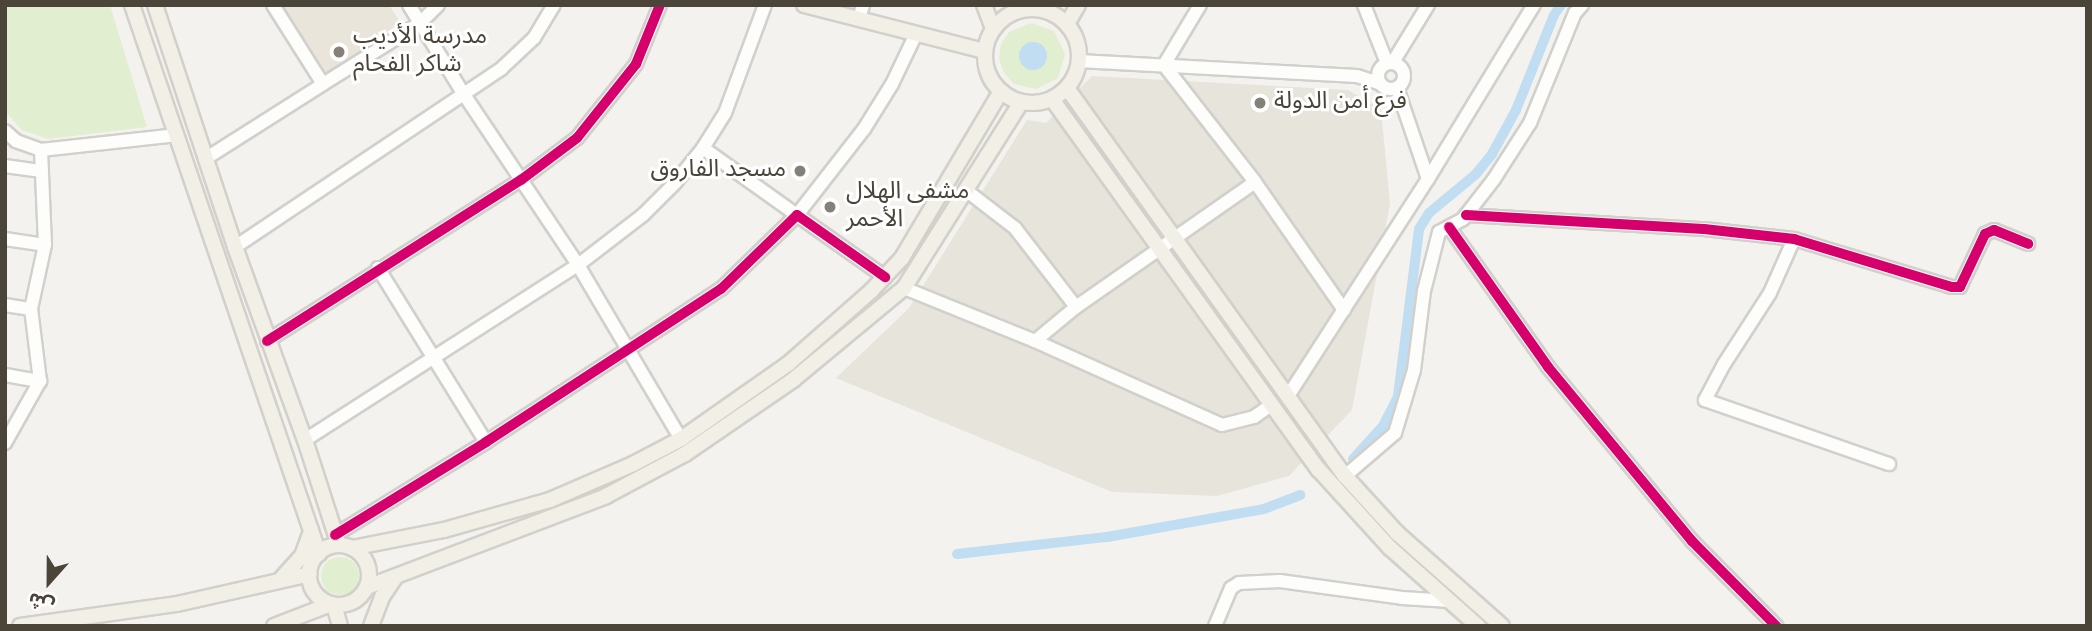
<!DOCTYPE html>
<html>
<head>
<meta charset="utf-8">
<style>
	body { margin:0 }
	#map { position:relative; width:2092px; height:631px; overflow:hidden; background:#f4f2ee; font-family:Overpass,"Noto Sans Arabic",sans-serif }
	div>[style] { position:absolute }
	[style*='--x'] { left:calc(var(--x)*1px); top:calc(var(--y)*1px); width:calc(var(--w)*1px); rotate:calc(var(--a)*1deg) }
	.residential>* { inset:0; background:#e7e4dc }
	.education>* { inset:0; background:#eae5da }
	.green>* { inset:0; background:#e1eecf }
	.round { border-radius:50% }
	.water>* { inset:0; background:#c0ddf1 }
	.canal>* { height:10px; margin:-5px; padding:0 5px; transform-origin:5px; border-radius:5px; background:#c0ddf1 }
	.roads { filter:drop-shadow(2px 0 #d2d0cb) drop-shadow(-2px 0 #d2d0cb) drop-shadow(0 2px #d2d0cb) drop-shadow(0 -2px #d2d0cb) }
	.minor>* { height:12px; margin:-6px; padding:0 6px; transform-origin:6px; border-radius:6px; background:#fdfdfc }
	.minor>.ring { margin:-6px; padding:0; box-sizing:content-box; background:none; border:12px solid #fdfdfc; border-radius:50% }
	.major>* { height:14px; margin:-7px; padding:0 7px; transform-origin:7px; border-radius:7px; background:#f2efe6 }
	.major>.ring { margin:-7px; padding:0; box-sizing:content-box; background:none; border:14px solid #f2efe6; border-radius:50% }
	.cycleway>* { height:10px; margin:-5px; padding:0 5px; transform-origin:5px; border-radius:5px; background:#d6006c }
	.dots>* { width:19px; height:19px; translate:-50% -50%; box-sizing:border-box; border:4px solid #fff; border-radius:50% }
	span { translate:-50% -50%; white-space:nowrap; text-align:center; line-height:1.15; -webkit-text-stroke:6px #fff; paint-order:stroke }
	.poi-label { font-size:24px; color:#4b4439 }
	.left { translate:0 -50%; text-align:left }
	.right { translate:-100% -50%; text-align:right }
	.frame { position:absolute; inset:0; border:7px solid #4b4439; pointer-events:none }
	.north { position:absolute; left:14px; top:547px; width:70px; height:70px; -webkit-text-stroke:5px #fff; paint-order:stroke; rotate:201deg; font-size:19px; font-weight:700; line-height:28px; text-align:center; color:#4b4439 }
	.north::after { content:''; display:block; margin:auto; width:24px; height:32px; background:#4b4439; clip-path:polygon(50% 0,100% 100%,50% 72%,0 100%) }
</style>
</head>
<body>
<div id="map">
	<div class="residential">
		<div style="clip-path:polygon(1092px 76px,1348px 90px,1381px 109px,1390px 204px,1352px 410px,1289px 476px,1217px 496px,1112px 492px,836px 378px,909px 308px,1027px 120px,1046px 123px)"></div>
	</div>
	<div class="education">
		<div style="clip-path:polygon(282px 5px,389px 5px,404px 28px,328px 75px)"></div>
	</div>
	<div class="green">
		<div style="clip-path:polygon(5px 5px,110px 5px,147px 127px,48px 139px,22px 130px,5px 111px)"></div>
		<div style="clip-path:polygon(evenodd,1031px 23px,1054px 31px,1065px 54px,1058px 78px,1036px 89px,1014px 84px,1004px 73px,999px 59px,1001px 44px,1009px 32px,1031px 23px,1030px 43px,1042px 46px,1047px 54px,1047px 59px,1034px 70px,1025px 67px,1020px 60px,1022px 48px,1030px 43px)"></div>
		<div class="round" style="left:321px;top:557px;width:38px;height:38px"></div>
	</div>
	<div class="water">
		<div class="round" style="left:1019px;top:42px;width:28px;height:28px"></div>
	</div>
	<div class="canal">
		<div style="--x:1353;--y:459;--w:45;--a:-47.7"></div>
		<div style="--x:1383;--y:426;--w:34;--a:-63"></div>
		<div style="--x:1398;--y:396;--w:168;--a:-82.8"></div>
		<div style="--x:1419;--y:229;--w:19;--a:-58"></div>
		<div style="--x:1429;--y:213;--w:61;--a:-39.7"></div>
		<div style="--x:1476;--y:174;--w:26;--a:-51"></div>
		<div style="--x:1492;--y:154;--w:50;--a:-61.4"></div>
		<div style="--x:1516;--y:110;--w:102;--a:-68.2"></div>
		<div style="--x:1554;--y:15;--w:12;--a:-55"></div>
		<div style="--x:957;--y:554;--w:151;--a:-6.5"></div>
		<div style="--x:1107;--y:537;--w:159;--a:-10.1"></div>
		<div style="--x:1264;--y:509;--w:39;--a:-21"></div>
	</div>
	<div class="roads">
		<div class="minor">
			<div style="--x:273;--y:5;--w:93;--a:57.7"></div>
			<div style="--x:323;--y:84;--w:113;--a:-32"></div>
			<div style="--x:419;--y:24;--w:27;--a:-45"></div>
			<div style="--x:409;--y:5;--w:103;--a:58.5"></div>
			<div style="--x:463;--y:93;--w:207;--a:56.2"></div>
			<div style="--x:578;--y:265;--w:202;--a:59.4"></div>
			<div style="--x:1200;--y:5;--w:70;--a:121"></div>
			<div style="--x:1164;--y:65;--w:148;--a:52.1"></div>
			<div style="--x:1255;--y:182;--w:156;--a:55.2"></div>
			<div style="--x:1364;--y:5;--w:62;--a:68.4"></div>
			<div style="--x:859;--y:19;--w:15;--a:-74"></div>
			<div style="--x:1079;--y:61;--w:278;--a:3.1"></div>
			<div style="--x:1357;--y:76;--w:25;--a:18"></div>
			<div style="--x:1393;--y:62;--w:67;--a:-58.4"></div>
			<div class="ring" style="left:1378px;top:63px;width:14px;height:14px"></div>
			<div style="--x:1397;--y:88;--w:96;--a:71.2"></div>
			<div style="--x:5;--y:131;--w:15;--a:42"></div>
			<div style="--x:16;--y:141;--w:27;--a:20"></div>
			<div style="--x:41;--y:150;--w:137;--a:-6.3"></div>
			<div style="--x:703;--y:148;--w:115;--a:35.5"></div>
			<div style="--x:797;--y:215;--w:109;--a:-52.1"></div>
			<div style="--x:864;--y:129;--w:53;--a:-58.1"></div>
			<div style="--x:892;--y:84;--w:55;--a:-64.4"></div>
			<div style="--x:205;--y:159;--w:140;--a:-32.4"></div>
			<div style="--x:5;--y:166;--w:37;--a:8"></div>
			<div style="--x:967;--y:191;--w:61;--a:37.6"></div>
			<div style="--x:1015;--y:228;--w:100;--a:52.3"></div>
			<div style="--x:1466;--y:215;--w:238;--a:3.4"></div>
			<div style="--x:1704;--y:229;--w:91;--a:6.3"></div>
			<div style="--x:1794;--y:239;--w:165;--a:16.9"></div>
			<div style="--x:1952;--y:287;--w:8;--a:0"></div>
			<div style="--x:1960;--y:287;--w:59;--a:-64.7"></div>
			<div style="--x:1985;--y:234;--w:10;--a:-24"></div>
			<div style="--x:1994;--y:230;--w:37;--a:22"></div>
			<div style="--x:1449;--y:227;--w:171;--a:54.7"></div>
			<div style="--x:1548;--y:367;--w:226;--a:50.4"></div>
			<div style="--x:1692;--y:541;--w:120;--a:45.3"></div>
			<div style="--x:5;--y:239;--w:40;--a:8.5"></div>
			<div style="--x:1794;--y:239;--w:59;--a:114"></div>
			<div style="--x:1770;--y:293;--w:85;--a:122.9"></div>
			<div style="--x:1724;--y:364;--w:41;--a:117.8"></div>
			<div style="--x:1705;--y:400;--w:195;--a:19.2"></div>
			<div style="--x:235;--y:247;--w:321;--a:-33.8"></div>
			<div style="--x:502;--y:68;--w:44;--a:-43.2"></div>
			<div style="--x:534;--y:38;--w:39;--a:-59"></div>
			<div style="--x:378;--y:268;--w:205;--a:58.2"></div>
			<div style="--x:904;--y:288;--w:141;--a:22"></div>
			<div style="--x:1035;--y:341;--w:205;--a:24.2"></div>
			<div style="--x:1222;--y:425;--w:33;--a:-14"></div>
			<div style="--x:1254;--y:417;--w:21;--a:-35"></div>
			<div style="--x:5;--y:305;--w:26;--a:9"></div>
			<div style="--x:267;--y:341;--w:301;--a:-32.4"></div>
			<div style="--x:521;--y:180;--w:70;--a:-36.9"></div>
			<div style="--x:577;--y:138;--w:95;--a:-51.4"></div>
			<div style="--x:636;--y:64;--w:64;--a:-67.9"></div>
			<div style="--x:1035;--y:341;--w:53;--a:-39.7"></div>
			<div style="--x:1076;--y:307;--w:218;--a:-34.9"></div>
			<div style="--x:5;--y:375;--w:36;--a:10"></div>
			<div style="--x:1288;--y:396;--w:258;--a:-57.2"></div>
			<div style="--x:1428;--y:179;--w:204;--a:-58.7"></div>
			<div style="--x:305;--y:440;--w:324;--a:-32.7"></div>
			<div style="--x:578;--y:265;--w:82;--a:-37.6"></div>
			<div style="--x:643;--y:215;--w:45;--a:-45"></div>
			<div style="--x:675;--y:183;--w:45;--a:-51.3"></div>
			<div style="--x:703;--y:148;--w:41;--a:-57.8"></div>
			<div style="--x:725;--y:113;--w:115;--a:-69.7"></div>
			<div style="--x:5;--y:443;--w:71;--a:-60.6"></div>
			<div style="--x:40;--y:381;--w:73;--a:-97.1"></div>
			<div style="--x:31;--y:309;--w:66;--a:-77.7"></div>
			<div style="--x:45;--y:245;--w:95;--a:-92.4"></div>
			<div style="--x:1345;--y:476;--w:66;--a:-40.7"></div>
			<div style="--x:1395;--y:433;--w:66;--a:-73.2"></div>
			<div style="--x:1414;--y:370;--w:80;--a:-82.8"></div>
			<div style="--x:1424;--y:291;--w:61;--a:-75.7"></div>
			<div style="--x:1439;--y:232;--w:27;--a:-28"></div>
			<div style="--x:1463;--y:219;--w:51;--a:-52.2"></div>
			<div style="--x:1494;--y:179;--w:67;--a:-57.3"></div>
			<div style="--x:1530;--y:123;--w:119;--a:-67.8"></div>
			<div style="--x:1575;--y:13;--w:11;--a:-49"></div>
			<div style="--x:335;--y:535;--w:177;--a:-31.6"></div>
			<div style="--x:486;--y:442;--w:280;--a:-33.1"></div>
			<div style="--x:721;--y:289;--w:106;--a:-44.2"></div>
			<div style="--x:797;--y:215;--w:108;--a:35.2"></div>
			<div style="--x:1215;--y:626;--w:41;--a:-67.2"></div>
			<div style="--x:1231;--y:588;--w:9;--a:-32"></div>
			<div style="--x:1239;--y:583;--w:41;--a:-2.8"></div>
			<div style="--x:1280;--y:581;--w:123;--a:7.9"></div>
			<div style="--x:1402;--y:598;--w:48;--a:3.6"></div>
		</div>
		<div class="major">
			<div style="--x:132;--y:5;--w:580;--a:71.19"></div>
			<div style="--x:155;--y:5;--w:255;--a:71.7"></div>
			<div style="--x:235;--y:247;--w:205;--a:70.1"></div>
			<div style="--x:305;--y:440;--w:110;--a:72.1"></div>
			<div style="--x:804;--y:5;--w:187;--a:14.3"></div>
			<div style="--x:984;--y:5;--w:26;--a:69"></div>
			<div class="ring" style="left:985px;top:9px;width:80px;height:80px"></div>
			<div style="--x:1067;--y:24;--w:22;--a:-60"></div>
			<div style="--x:1067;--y:88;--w:477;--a:54.4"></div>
			<div style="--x:1345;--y:476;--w:77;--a:47.6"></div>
			<div style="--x:1397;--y:533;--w:140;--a:41.5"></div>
			<div style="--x:1052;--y:99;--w:457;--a:54.3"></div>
			<div style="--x:1319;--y:470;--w:105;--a:47.7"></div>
			<div style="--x:1390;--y:548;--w:118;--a:41.6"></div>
			<div class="ring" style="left:309px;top:545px;width:46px;height:46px"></div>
			<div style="--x:352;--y:548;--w:94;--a:-11.1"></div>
			<div style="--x:444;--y:530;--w:110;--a:-15.8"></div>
			<div style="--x:550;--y:500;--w:90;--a:-23.4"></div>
			<div style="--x:633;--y:464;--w:54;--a:-27.5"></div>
			<div style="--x:681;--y:439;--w:131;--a:-35"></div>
			<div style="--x:788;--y:364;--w:111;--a:-41.3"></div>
			<div style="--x:871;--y:291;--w:45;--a:-46.8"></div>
			<div style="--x:902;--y:258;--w:194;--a:-59.3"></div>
			<div style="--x:281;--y:579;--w:31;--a:-48"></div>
			<div style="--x:302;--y:556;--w:27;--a:-70"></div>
			<div style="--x:367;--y:587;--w:256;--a:-20.8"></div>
			<div style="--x:606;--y:496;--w:89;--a:-28"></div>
			<div style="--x:685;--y:454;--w:131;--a:-34.4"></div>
			<div style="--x:793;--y:380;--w:144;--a:-39.7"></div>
			<div style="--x:904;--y:288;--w:220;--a:-57.8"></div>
			<div style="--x:334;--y:605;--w:22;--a:74"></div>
			<div style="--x:20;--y:626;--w:159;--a:-8"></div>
			<div style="--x:177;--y:604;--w:136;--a:-12.7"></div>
			<div style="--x:274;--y:626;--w:61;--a:-21.1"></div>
			<div style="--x:371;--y:626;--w:31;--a:-69"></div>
			<div style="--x:382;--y:597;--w:23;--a:-56"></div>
		</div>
	</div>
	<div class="cycleway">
		<div style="--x:1466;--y:215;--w:238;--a:3.4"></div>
		<div style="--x:1704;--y:229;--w:91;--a:6.3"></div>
		<div style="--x:1794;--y:239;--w:165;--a:16.9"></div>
		<div style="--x:1952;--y:287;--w:8;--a:0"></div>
		<div style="--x:1960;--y:287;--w:59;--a:-64.7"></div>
		<div style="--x:1985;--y:234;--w:10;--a:-24"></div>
		<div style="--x:1994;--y:230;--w:37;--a:22"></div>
		<div style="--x:1449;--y:227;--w:171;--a:54.7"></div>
		<div style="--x:1548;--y:367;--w:226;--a:50.4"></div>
		<div style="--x:1692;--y:541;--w:120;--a:45.3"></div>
		<div style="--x:267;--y:341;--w:301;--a:-32.4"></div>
		<div style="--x:521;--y:180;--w:70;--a:-36.9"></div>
		<div style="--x:577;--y:138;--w:95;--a:-51.4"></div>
		<div style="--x:636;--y:64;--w:64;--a:-67.9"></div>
		<div style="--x:335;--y:535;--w:177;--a:-31.6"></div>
		<div style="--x:486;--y:442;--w:280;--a:-33.1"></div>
		<div style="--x:721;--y:289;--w:106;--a:-44.2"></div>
		<div style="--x:797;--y:215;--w:108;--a:35.2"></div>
	</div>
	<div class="dots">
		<div style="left:339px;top:52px;background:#868178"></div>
		<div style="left:1260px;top:103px;background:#868178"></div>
		<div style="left:800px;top:171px;background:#868178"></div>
		<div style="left:830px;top:207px;background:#868178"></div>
	</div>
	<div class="poi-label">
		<span class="left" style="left:353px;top:52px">مدرسة الأديب<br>شاكر الفحام</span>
		<span class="left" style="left:1274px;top:103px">فرع أمن الدولة</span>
		<span class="right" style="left:786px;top:171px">مسجد الفاروق</span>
		<span class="left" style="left:846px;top:207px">مشفى الهلال<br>الأحمر</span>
	</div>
	<div class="frame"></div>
	<div class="north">ش</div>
</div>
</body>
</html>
